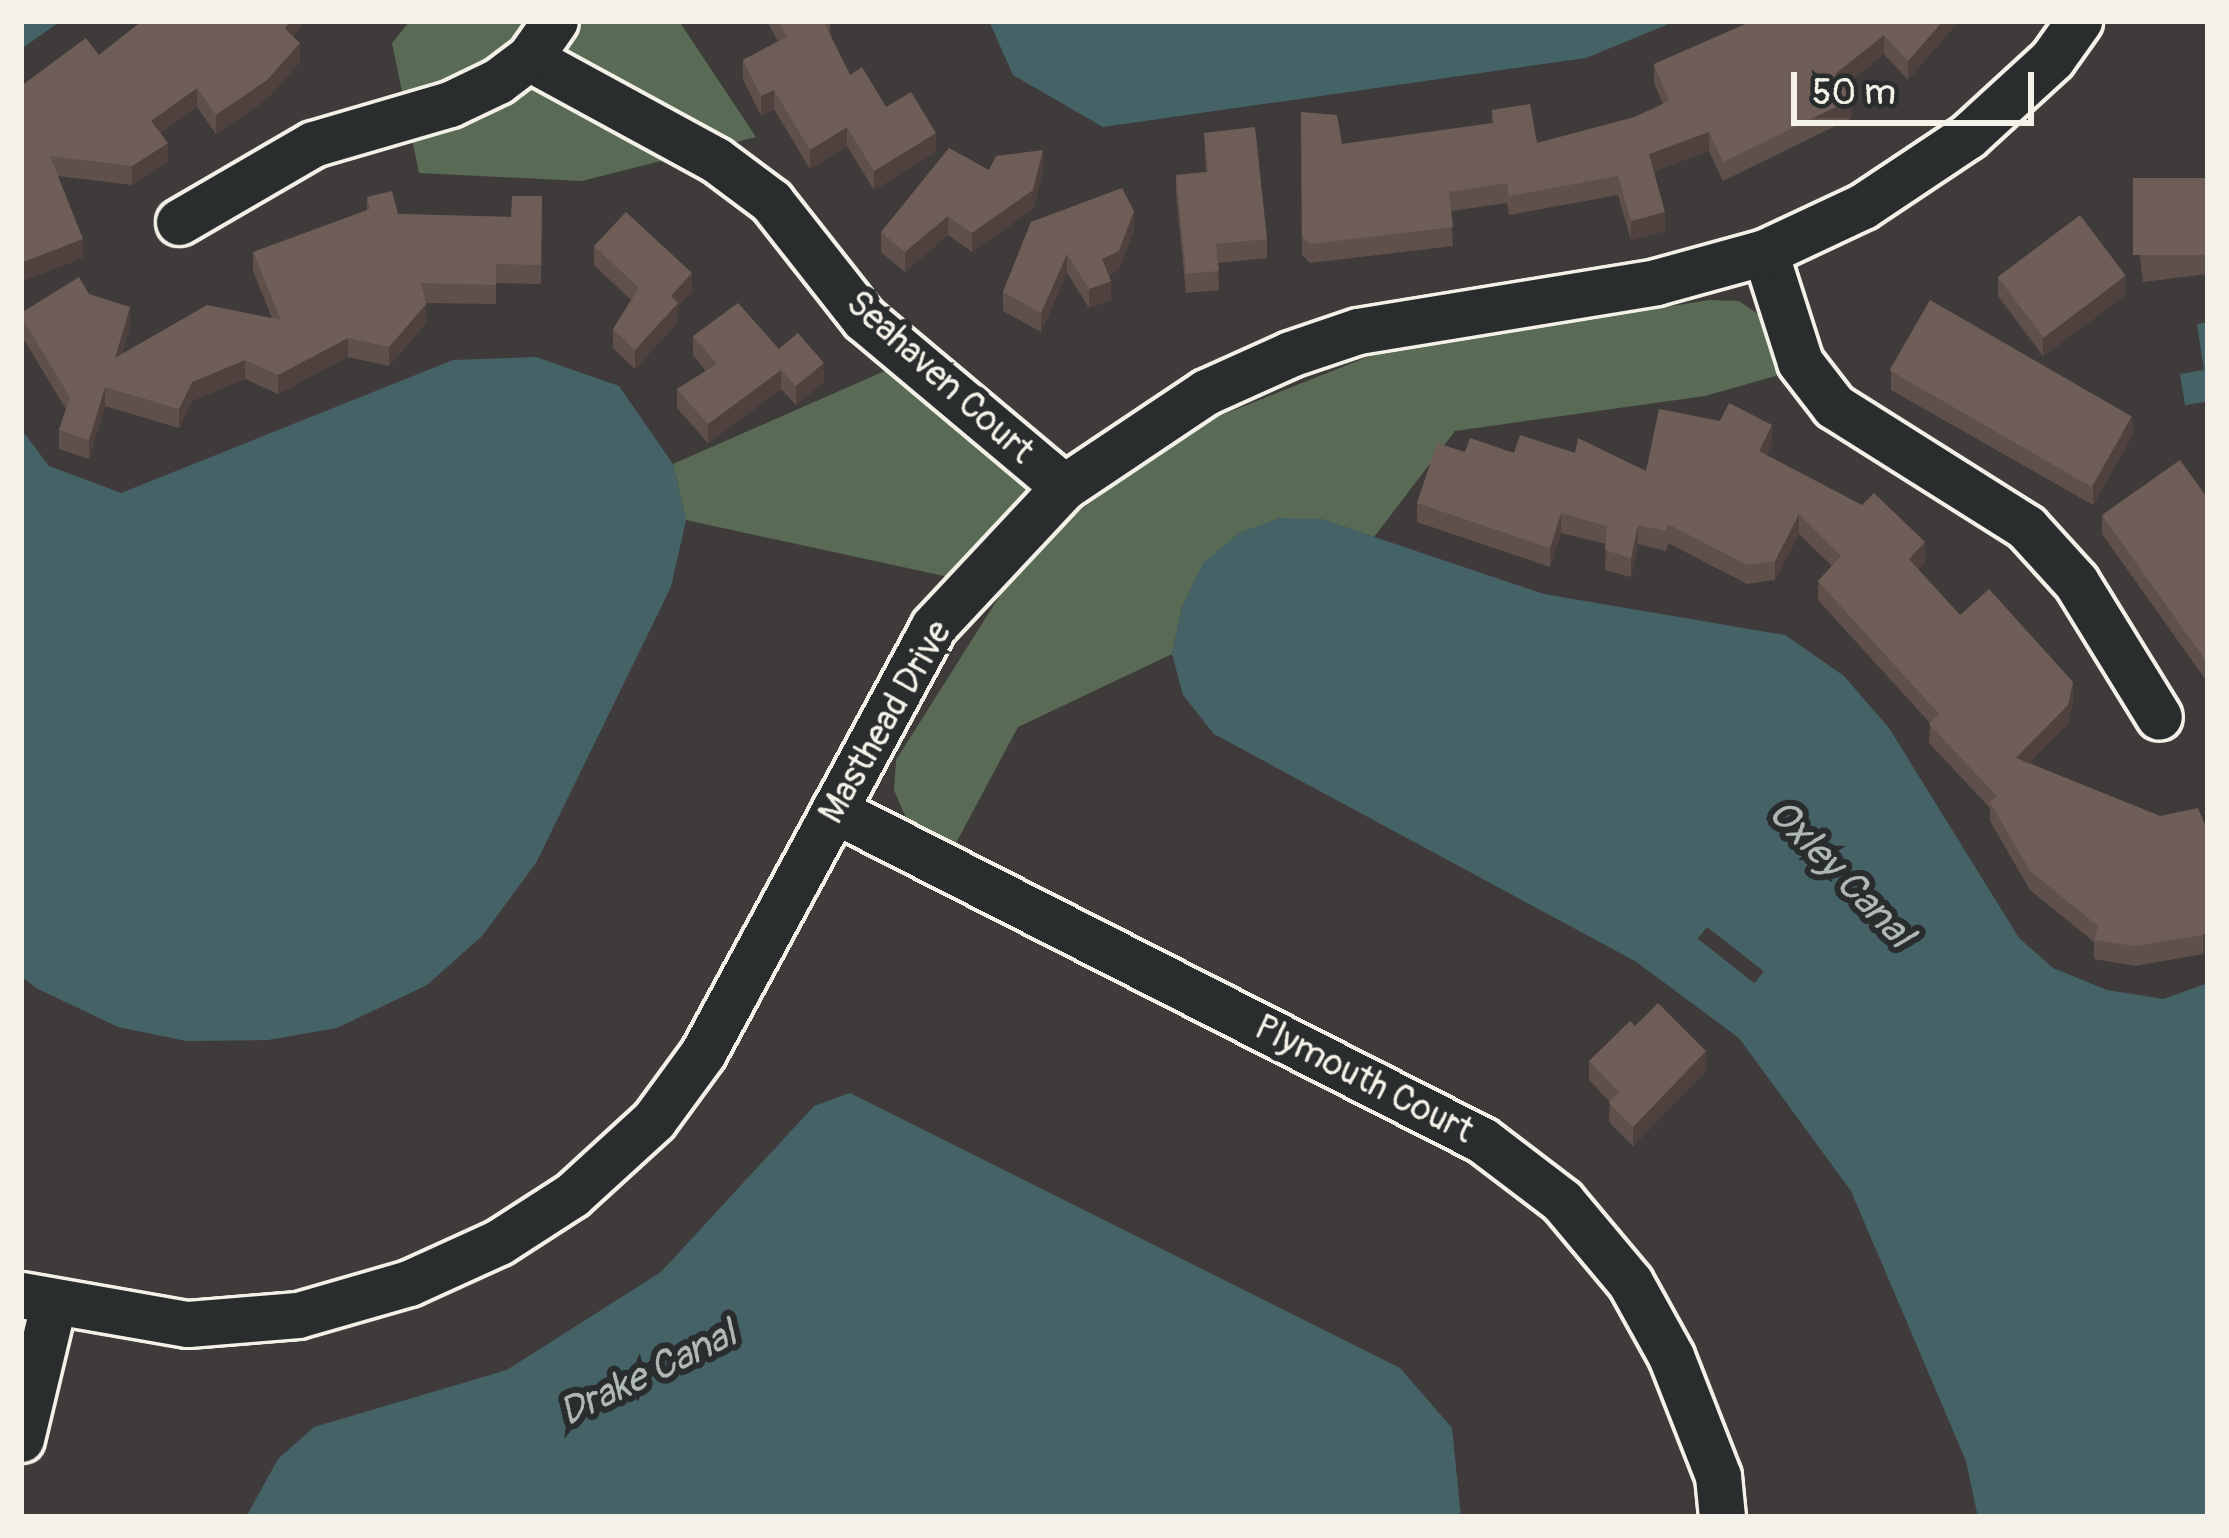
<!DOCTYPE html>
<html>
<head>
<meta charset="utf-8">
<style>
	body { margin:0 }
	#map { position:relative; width:2229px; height:1538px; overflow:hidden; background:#3f3b3b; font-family:Pangolin,sans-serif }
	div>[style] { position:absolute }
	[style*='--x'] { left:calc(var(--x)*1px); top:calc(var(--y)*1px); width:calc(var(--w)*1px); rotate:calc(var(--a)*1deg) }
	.green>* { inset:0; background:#596b55 }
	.water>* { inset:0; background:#456366 }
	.pier>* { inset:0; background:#3f3b3b; transform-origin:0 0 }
	.roads { filter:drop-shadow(3px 0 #f4f1e8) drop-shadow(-3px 0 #f4f1e8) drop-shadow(0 3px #f4f1e8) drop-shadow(0 -3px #f4f1e8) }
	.minor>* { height:45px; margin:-22.5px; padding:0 22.5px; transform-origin:22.5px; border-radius:22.5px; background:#2a2d2e }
	.wall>* { inset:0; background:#5f504c }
	.shaded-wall>* { inset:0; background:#4e413e; transform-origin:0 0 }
	.building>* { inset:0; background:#6f5d58; transform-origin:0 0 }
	span { translate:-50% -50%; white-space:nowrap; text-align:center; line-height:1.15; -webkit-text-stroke:12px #2a2d2e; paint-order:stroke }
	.street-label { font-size:36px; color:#f4f1e8 }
	.water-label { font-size:39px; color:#aeb8b4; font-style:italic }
	.frame { position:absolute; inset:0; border:24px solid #f4f1e8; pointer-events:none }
	.scale { position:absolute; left:1791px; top:72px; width:243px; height:54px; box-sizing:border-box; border:6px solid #f4f1e8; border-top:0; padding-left:15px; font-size:36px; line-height:42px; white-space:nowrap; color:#f4f1e8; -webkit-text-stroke:9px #2a2d2e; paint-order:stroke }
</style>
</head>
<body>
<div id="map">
	<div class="green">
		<div style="clip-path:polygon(410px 21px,679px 21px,756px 137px,582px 181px,419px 173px,392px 43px)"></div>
		<div style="clip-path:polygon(1709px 300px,1739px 301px,1765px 319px,1786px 373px,1705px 396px,1455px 431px,1374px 537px,1321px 519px,1239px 533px,1203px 564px,1182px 607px,1172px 654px,1018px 727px,956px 843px,906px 818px,894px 790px,896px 760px,1004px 589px,686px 520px,673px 464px,896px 366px,1078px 512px,1199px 424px,1375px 354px)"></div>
	</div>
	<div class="water">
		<div style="clip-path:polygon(21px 21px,61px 21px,21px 49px)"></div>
		<div style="clip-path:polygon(989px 21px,1676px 21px,1586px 58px,1103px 127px,1013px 75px)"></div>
		<div style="clip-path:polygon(2208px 322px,2208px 419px,2205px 402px,2185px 405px,2180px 374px,2204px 370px,2197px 324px)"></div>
		<div style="clip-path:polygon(536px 357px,619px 386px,673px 464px,686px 520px,671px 587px,536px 863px,482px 936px,427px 985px,337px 1028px,268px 1040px,186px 1041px,118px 1027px,36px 988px,21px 976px,21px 429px,49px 466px,121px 493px,453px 360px)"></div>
		<div style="clip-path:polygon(1279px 518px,1321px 519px,1544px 594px,1785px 635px,1844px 676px,1889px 728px,2019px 938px,2053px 968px,2107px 990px,2163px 999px,2208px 983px,2208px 1517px,1978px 1517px,1966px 1461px,1851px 1191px,1739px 1038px,1635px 961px,1214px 734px,1183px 695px,1172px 654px,1182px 607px,1203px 563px,1239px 533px)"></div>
		<div style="clip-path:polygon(850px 1093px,1400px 1368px,1452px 1428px,1461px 1517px,246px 1517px,278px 1459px,314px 1427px,507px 1370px,661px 1272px,814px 1106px)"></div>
	</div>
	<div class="pier">
		<div style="left:1707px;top:927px;width:72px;height:15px;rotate:38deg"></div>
	</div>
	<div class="roads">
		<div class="minor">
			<div style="--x:529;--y:58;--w:213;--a:28.6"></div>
			<div style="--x:716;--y:160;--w:69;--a:36.7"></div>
			<div style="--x:771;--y:201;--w:150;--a:51.8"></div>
			<div style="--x:864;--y:319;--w:261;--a:40"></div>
			<div style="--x:179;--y:222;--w:155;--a:-30.2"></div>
			<div style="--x:313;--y:144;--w:143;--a:-16.3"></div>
			<div style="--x:450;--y:104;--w:53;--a:-25.6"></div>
			<div style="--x:498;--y:81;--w:39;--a:-37"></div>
			<div style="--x:529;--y:58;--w:45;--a:-54.9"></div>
			<div style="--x:1765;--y:252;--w:115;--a:72.3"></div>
			<div style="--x:1800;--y:362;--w:56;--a:52.3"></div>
			<div style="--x:1834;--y:406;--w:227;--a:32.2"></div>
			<div style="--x:2026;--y:527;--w:74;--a:47.7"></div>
			<div style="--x:2076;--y:582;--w:158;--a:58.4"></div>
			<div style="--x:834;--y:810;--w:727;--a:26.99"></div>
			<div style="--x:1482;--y:1140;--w:101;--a:37.3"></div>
			<div style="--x:1562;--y:1201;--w:106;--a:50"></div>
			<div style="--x:1630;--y:1282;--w:85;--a:61"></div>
			<div style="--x:1671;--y:1356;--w:129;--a:68.6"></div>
			<div style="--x:1718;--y:1476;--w:41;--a:84.4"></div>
			<div style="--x:21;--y:1295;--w:169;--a:9.9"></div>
			<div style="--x:188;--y:1324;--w:110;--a:-4.7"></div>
			<div style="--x:298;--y:1315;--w:116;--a:-16.1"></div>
			<div style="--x:409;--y:1283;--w:99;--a:-24.5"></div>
			<div style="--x:499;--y:1242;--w:87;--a:-32.8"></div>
			<div style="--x:572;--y:1195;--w:111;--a:-42.4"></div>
			<div style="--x:654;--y:1120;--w:83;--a:-53.8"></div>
			<div style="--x:703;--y:1053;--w:484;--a:-61.6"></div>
			<div style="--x:933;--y:627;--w:192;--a:-46.9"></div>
			<div style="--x:1064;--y:487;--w:171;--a:-33.8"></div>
			<div style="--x:1206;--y:392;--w:92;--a:-24.3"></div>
			<div style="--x:1290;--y:354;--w:72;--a:-18.7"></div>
			<div style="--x:1358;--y:331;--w:302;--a:-9.3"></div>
			<div style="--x:1656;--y:282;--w:113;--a:-15.4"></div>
			<div style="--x:1765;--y:252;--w:108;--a:-25.1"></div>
			<div style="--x:1863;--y:206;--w:126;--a:-33.7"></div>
			<div style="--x:1968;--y:136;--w:114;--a:-42.5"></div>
			<div style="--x:2052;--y:59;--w:47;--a:-54.6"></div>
			<div style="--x:21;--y:1439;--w:138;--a:-76.6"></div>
		</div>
	</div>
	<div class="wall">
		<div style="clip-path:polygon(767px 21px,830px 21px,830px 34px,850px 75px,936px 152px,874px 190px,847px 146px,810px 169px,774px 109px,761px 116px,743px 79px,743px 60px,778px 41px)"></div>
		<div style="clip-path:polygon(1959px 21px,1908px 80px,1884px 54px,1843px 87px,1852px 118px,1723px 181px,1709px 151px,1654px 171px,1665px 231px,1631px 240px,1618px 195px,1509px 215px,1507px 203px,1451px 211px,1453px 246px,1310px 263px,1302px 255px,1301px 112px,1342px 144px,1492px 123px,1492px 110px,1537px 143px,1635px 117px,1663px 104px,1654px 83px,1654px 64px)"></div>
		<div style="clip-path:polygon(194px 23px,293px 37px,300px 62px,267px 99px,216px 134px,197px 107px,160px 133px,168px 162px,132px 185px,58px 176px,83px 258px,21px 86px,99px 55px)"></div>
		<div style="clip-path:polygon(1204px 133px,1267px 239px,1267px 258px,1218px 263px,1219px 290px,1186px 293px,1176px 194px,1176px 175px,1206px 172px)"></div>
		<div style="clip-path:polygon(1043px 169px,1033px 209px,972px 252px,948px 235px,905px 272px,881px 252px,881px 232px,989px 170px)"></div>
		<div style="clip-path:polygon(2208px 178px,2208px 274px,2143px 282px,2134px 206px,2134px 187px)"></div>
		<div style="clip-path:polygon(542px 196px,541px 284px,496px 283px,496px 304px,426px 303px,426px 323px,389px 366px,348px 357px,278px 394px,245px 379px,192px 401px,179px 428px,105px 406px,89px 459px,59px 449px,59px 430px,66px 409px,21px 335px,21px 313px,89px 294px,130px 326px,122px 353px,272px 318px,253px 271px,253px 252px,367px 211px,367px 197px,398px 214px,511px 217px)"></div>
		<div style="clip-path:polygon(1031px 222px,1134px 230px,1119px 270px,1109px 275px,1111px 300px,1089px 308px,1067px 273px,1041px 332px,1003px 311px,1003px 292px)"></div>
		<div style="clip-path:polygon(594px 246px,692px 292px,678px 306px,678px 322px,635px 369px,613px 348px,613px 329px,631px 300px,594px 265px)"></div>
		<div style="clip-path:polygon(1998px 277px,2126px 295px,2043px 356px,1998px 296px)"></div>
		<div style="clip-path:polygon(693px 336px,779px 349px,824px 382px,796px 405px,781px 389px,708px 443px,677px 408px,677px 389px,706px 371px,693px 355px)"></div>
		<div style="clip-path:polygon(1891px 371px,2133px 434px,2093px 505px,1891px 390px)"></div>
		<div style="clip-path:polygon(1772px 444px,1766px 455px,1925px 562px,1918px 569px,1960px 615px,2073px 702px,2068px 724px,2029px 763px,2160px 816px,2208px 832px,2208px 949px,2203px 954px,2135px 966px,2094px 959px,2094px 942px,2030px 890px,1990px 821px,1990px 808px,1929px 743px,1930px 723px,1818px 600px,1818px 581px,1832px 566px,1799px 534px,1775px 580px,1747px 584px,1668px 543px,1666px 551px,1638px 544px,1631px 577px,1605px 570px,1606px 544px,1561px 533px,1550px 567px,1417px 522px,1417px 503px,1465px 452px,1575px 453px,1646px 471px)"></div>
		<div style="clip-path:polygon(2208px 499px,2208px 683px,2102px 534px,2102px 515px)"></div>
		<div style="clip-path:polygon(1635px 1026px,1706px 1071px,1633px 1146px,1609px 1122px,1610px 1102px,1589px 1080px,1589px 1061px)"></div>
	</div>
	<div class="shaded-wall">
		<div style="clip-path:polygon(290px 21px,305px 21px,285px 48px,285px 29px)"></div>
		<div style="clip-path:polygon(1943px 21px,1959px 21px,1908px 80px,1908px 61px)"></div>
		<div style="clip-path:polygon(1884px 35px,1884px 54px,1835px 93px,1835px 74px)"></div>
		<div style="clip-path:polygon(300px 43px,300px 62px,267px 99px,216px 134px,216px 115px)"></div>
		<div style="clip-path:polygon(197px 88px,197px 107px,151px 140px,151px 121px)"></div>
		<div style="clip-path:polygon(774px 90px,774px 109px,761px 116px,761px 96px)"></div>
		<div style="left:1852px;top:99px;width:19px;height:144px;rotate:90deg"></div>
		<div style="clip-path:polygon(847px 127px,847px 146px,810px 169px,810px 150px)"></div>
		<div style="clip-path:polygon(1709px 132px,1709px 151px,1649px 173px,1649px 154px)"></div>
		<div style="clip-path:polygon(936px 133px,936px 152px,874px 190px,874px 171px)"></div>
		<div style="clip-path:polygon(168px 143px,168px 162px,132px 185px,132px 166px)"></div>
		<div style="clip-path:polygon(1043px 150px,1043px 169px,1033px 209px,972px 252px,972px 233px)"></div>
		<div style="clip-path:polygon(1134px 211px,1134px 230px,1119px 270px,1102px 278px,1102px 259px)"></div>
		<div style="clip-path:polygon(1665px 212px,1665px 231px,1631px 240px,1631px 221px)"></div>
		<div style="clip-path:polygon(948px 216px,948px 235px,905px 272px,905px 252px)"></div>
		<div style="clip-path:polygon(83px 239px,83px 258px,21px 282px,21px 263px)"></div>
		<div style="clip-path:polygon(1067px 254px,1067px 273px,1041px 332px,1041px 313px)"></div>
		<div style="clip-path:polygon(692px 273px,692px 292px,678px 306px,678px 322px,635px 369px,635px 350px,671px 296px)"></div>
		<div style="clip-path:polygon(2126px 276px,2126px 295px,2043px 356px,2043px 337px)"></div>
		<div style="clip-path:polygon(1111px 281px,1111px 300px,1089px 308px,1089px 289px)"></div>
		<div style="clip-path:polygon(426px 304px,426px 323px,389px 366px,389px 347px)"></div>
		<div style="clip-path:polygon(130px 307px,130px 326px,115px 377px,115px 358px)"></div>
		<div style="clip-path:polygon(348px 338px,348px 357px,278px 394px,278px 375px)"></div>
		<div style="clip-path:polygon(245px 360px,245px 379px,192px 401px,179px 428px,179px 409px,192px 382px)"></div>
		<div style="clip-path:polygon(824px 363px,824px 382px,796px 405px,796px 386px)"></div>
		<div style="clip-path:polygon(781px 370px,781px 389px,708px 443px,708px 424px)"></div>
		<div style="clip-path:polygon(105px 387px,105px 406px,89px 459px,89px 440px)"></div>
		<div style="clip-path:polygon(2133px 415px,2133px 434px,2093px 505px,2093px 486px)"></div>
		<div style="clip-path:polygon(1772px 425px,1772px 444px,1759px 470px,1759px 451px)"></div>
		<div style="clip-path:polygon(1561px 513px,1561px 533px,1550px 567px,1550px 548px)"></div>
		<div style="clip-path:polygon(1799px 514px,1799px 534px,1775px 580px,1775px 561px)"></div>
		<div style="clip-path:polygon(1638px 525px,1638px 544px,1631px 577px,1631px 558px)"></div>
		<div style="clip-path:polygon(1925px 542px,1925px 562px,1909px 578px,1909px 559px)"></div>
		<div style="clip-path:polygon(2073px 682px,2073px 702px,2068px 724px,2016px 777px,2016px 758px)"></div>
		<div style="clip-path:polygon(2208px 930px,2208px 949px,2203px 954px,2203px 935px)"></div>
		<div style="clip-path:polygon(1706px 1051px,1706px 1071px,1633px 1146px,1633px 1127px)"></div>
	</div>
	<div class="building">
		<div style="clip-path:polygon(142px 21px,192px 21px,194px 23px,196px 21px,290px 21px,285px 29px,300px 43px,267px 80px,216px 115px,197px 88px,151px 121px,168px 143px,132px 166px,50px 156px,83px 239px,21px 263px,21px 86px,86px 38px,99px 55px)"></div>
		<div style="clip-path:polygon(778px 21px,823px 21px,850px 75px,862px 67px,886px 107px,911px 92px,936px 133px,874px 171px,847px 127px,810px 150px,774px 90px,761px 96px,743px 60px,787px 37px)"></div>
		<div style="clip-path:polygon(1752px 21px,1943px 21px,1908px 61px,1884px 35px,1835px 74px,1852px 99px,1723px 162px,1709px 132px,1649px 154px,1665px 212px,1631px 221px,1618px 176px,1509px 196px,1507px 183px,1449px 192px,1453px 227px,1310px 244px,1302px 236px,1301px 112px,1337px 115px,1342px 144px,1494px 123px,1492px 110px,1530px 104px,1537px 143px,1635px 117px,1669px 101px,1654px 64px)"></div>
		<div style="clip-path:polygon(1255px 127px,1267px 239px,1216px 244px,1219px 271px,1186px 274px,1176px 175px,1208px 172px,1204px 133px)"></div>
		<div style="clip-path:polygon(949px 148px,989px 170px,996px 156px,1043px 150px,1033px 190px,972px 233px,948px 216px,905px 252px,881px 232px)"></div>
		<div style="left:2208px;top:178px;width:77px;height:75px;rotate:90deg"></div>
		<div style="clip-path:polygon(1122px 188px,1134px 211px,1119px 251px,1102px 259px,1111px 281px,1089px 289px,1067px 254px,1041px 313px,1003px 292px,1031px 222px)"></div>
		<div style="clip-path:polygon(392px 191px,398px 214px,511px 217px,512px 196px,542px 196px,541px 265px,496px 264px,496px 285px,421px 283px,426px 304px,389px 347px,348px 338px,278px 375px,245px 360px,192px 382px,179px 409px,105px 387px,89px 440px,59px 430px,70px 397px,21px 316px,21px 313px,79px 277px,89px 294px,130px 307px,115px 358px,207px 305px,281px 320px,253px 252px,370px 209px,367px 197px)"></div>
		<div style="clip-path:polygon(626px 212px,692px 273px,671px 296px,678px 303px,635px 350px,613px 329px,639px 288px,594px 246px)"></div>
		<div style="left:2080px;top:215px;width:76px;height:103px;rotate:53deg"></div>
		<div style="left:1930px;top:300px;width:233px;height:81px;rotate:30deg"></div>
		<div style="clip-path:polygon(738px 303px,779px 349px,798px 333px,824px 363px,796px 386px,781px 370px,708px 424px,677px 389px,717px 364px,693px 336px)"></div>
		<div style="clip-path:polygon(1729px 403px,1772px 425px,1759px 451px,1862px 505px,1874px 493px,1925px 542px,1909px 559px,1960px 615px,1989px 589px,2073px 682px,2068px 705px,2016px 758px,2160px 816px,2198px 808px,2208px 832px,2208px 930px,2203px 935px,2135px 946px,2094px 940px,2098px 926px,2030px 871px,1990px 802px,1997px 796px,1929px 724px,1939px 714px,1818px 581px,1841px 556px,1799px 514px,1775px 561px,1747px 565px,1668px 524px,1666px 531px,1638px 525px,1631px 558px,1605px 550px,1607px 526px,1561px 513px,1550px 548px,1417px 503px,1437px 443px,1465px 452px,1470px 438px,1514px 453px,1520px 435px,1575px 453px,1578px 438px,1646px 471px,1659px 409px,1720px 421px)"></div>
		<div style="clip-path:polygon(2180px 460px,2208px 499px,2208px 664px,2102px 515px)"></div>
		<div style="clip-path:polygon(1658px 1003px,1706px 1051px,1633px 1127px,1609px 1103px,1619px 1092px,1589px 1061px,1630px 1021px,1635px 1026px)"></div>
	</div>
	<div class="street-label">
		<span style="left:940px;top:377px;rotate:42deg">Seahaven Court</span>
		<span style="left:885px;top:722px;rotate:-60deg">Masthead Drive</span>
		<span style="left:1364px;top:1079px;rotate:27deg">Plymouth Court</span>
	</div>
	<div class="water-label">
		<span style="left:1840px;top:874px;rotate:46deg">Oxley Canal</span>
		<span style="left:648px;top:1374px;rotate:-26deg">Drake Canal</span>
	</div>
	<div class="frame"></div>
	<div class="scale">50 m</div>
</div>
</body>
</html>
